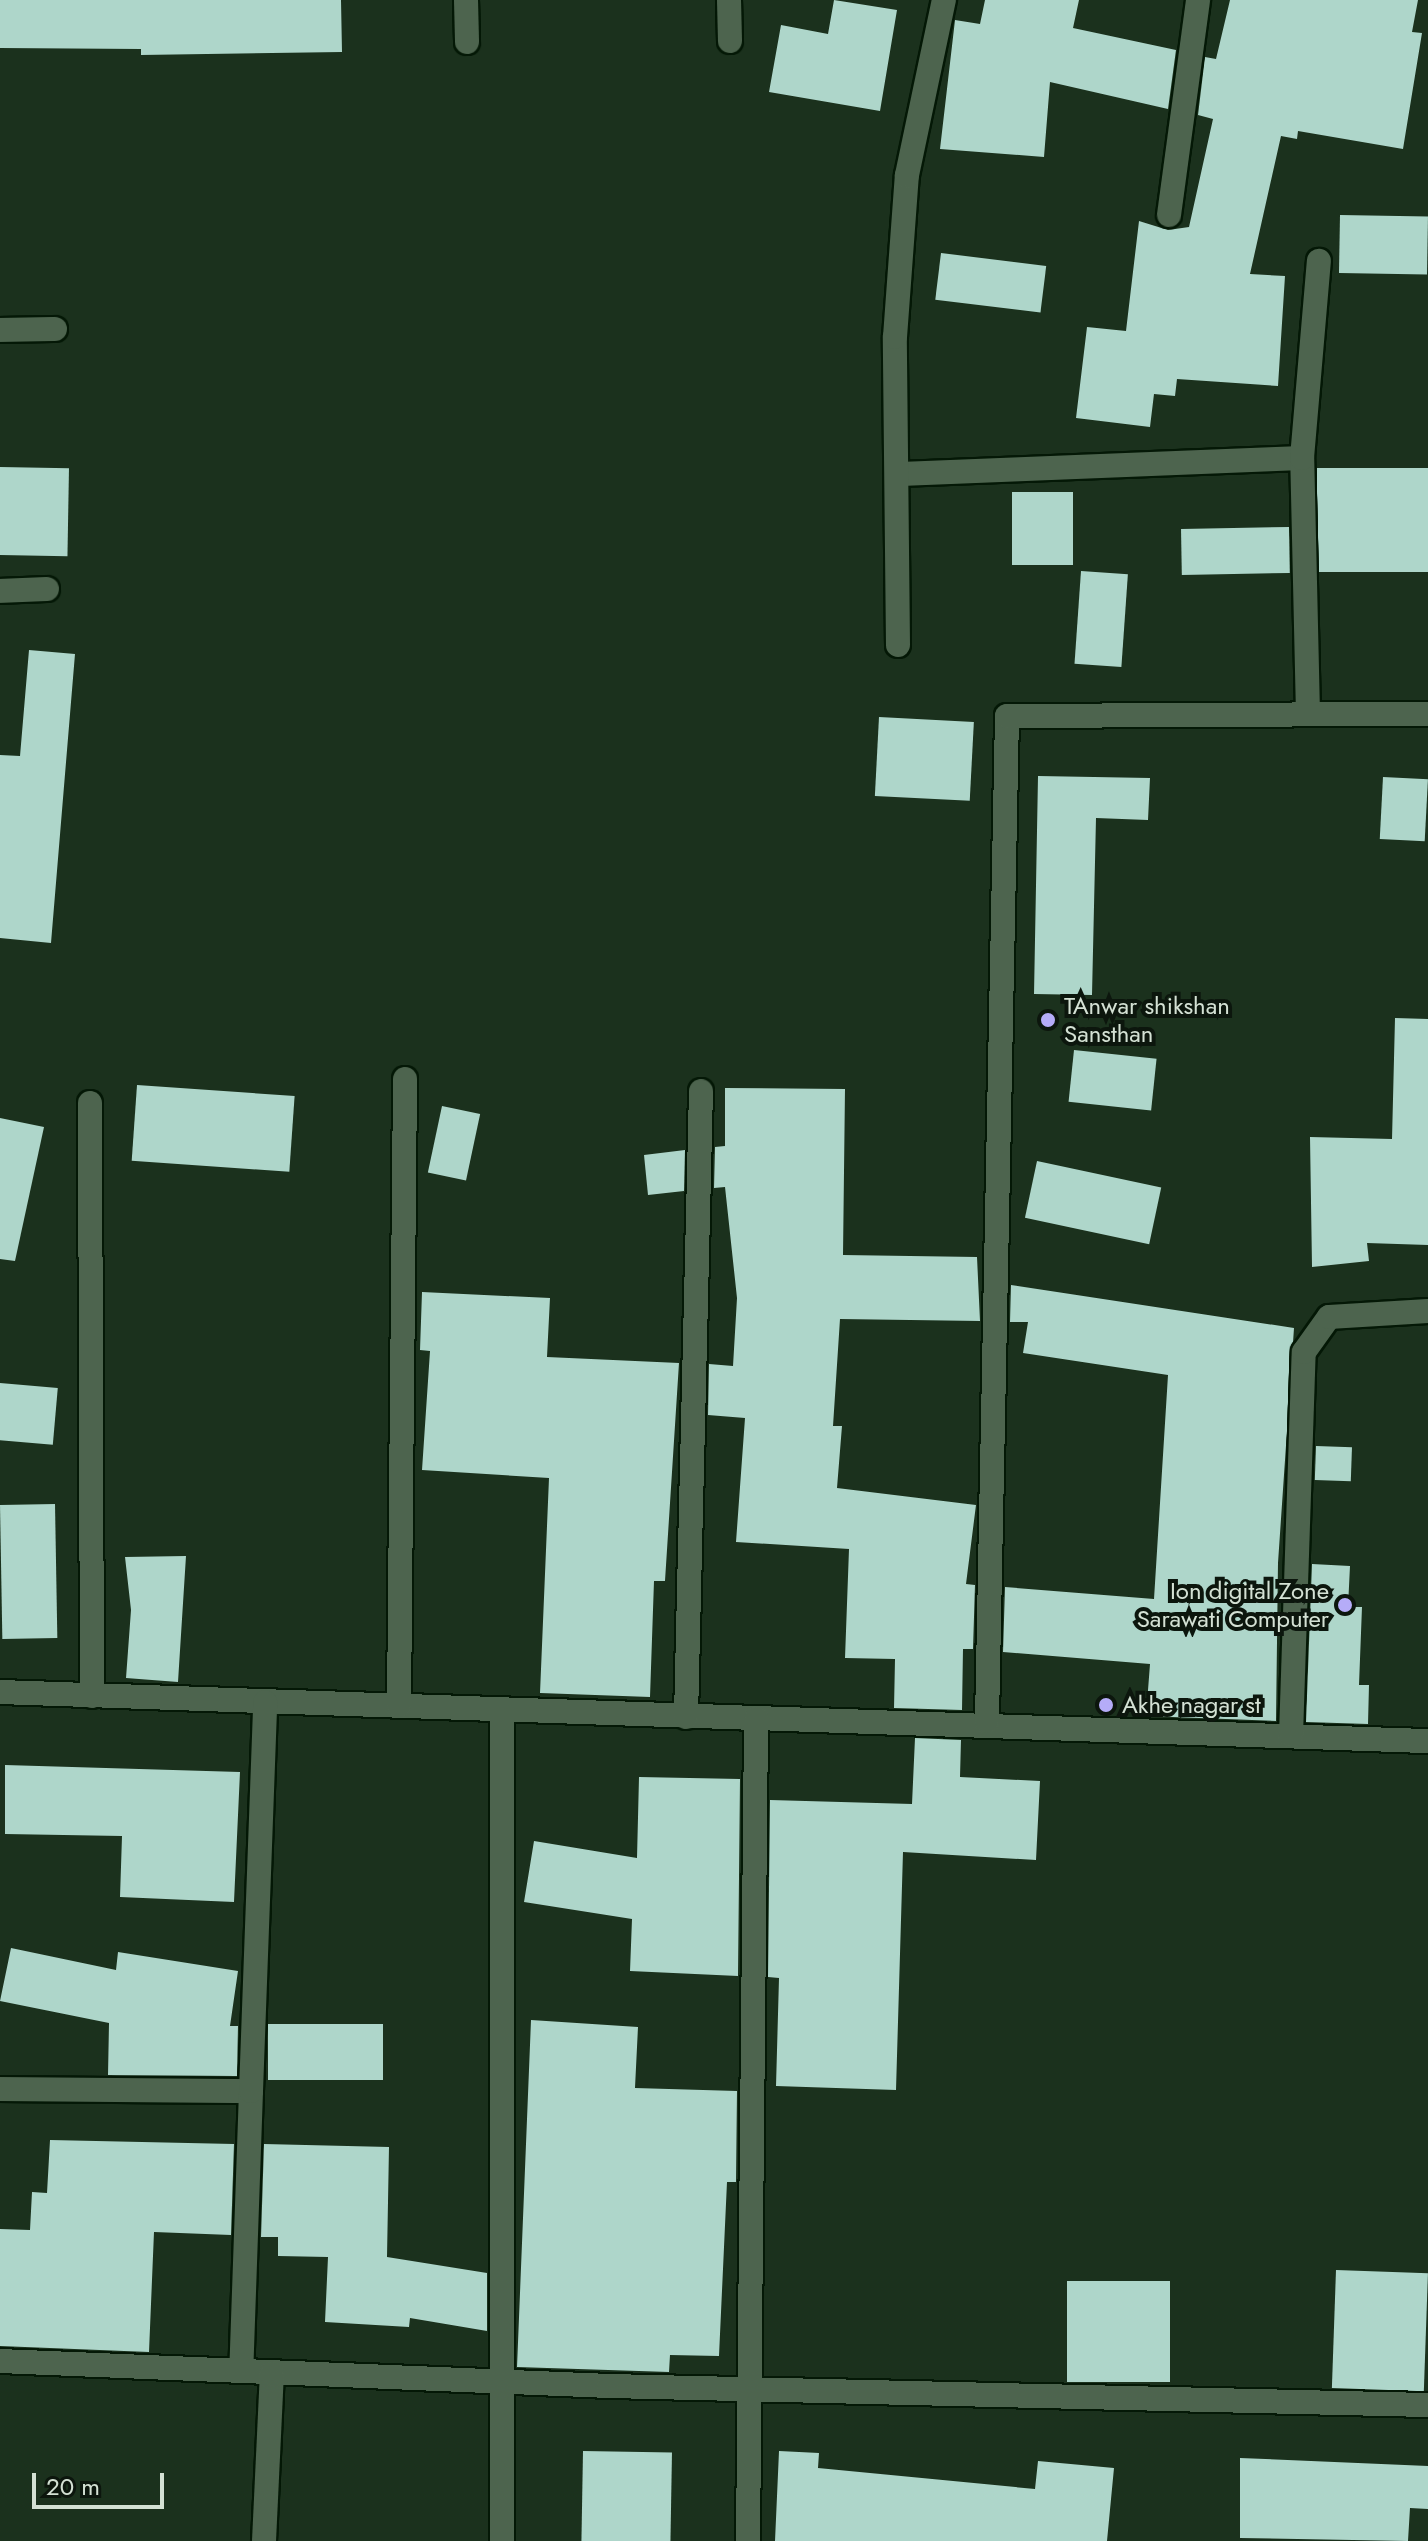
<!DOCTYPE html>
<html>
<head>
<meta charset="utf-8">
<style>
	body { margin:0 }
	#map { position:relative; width:1428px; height:2541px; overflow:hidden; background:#1b311d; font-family:Jost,sans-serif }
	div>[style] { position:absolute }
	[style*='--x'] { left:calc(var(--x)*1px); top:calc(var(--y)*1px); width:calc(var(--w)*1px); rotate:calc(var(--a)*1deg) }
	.building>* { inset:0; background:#aed6ca; transform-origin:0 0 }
	.roads { filter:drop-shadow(2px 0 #041806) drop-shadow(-2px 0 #041806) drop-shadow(0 2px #041806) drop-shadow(0 -2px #041806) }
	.minor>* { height:24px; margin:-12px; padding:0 12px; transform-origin:12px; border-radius:12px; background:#4d644e }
	.dots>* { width:22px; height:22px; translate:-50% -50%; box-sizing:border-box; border:4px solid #0c160d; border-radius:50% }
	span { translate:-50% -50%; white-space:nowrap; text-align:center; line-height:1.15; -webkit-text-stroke:8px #0c160d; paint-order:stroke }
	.poi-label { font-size:24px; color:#d4e1d4 }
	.left { translate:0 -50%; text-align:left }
	.right { translate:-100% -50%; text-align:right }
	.scale { position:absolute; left:32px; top:2473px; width:132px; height:36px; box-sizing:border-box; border:4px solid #d4e1d4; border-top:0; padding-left:10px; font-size:24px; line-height:28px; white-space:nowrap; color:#d4e1d4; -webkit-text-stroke:6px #0c160d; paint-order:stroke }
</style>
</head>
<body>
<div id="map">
	<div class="building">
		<div style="clip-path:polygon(0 0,341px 0,342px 52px,141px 55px,141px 49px,0 48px)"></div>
		<div style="clip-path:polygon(834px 0,897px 10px,880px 111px,769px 92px,781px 25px,828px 34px)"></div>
		<div style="clip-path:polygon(985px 0,1079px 0,1073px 28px,1176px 50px,1168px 109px,1050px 82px,1044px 157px,940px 149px,955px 20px,980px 24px)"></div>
		<div style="clip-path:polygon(1230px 0,1418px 0,1412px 32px,1422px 33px,1403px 149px,1298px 131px,1297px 139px,1281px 136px,1250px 274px,1285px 276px,1278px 386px,1177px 379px,1175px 396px,1154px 394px,1150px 427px,1076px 418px,1087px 327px,1126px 331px,1139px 221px,1168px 230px,1189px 227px,1213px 119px,1198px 115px,1205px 57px,1216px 59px)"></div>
		<div style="left:1340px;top:215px;width:88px;height:58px;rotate:1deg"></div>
		<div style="left:941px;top:253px;width:106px;height:47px;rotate:7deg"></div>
		<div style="left:0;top:467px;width:69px;height:88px;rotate:1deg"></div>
		<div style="left:1428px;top:468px;width:104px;height:111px;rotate:90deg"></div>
		<div style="left:1012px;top:492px;width:61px;height:73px"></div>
		<div style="left:1289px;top:527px;width:46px;height:108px;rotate:89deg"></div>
		<div style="left:1081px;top:571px;width:47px;height:93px;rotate:4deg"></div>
		<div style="clip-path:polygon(29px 650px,75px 654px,51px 943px,0 938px,0 755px,20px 756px)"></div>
		<div style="left:879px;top:717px;width:95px;height:79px;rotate:3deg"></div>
		<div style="clip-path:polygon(1038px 776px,1150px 778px,1148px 820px,1096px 818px,1092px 995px,1034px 994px)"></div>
		<div style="left:1383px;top:777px;width:45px;height:62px;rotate:3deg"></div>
		<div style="clip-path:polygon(1395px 1018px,1428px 1019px,1428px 1245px,1367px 1243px,1369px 1261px,1312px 1267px,1310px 1137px,1392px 1139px)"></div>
		<div style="left:1074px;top:1050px;width:83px;height:52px;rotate:6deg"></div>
		<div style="left:137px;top:1085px;width:158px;height:76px;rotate:4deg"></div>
		<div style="clip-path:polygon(725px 1088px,845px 1089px,843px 1255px,977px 1257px,980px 1321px,840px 1319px,833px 1426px,842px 1426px,837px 1488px,976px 1505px,966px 1584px,975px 1585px,973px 1649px,963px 1649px,962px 1710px,894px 1708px,895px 1659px,845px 1658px,849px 1549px,736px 1542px,745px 1418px,708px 1415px,709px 1364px,733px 1366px,737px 1298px,725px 1187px,714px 1188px,715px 1147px,725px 1146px)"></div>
		<div style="left:442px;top:1106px;width:39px;height:68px;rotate:12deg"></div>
		<div style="clip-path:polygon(0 1118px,44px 1127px,15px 1261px,0 1259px)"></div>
		<div style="clip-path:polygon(685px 1150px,684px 1191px,648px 1195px,644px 1155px)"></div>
		<div style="left:1037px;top:1161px;width:127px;height:58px;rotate:12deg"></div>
		<div style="clip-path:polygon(1011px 1285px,1294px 1328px,1278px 1563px,1276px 1721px,1146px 1716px,1150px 1664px,1003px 1652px,1005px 1587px,1154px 1599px,1168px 1375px,1023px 1353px,1028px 1322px,1010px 1322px)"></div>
		<div style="clip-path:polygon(422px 1292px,550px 1298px,547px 1357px,679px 1363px,665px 1581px,654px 1581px,650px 1697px,540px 1693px,549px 1478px,422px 1470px,430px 1351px,420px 1350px)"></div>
		<div style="left:0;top:1383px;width:58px;height:57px;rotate:5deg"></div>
		<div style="left:1316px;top:1446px;width:36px;height:34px;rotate:2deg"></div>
		<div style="left:55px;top:1504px;width:134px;height:55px;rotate:89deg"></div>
		<div style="clip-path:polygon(186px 1556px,178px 1682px,126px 1678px,131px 1610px,125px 1557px)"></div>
		<div style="clip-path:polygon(1312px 1564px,1350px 1566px,1348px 1607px,1362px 1607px,1359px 1685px,1369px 1685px,1368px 1724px,1306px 1722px)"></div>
		<div style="clip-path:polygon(915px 1738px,961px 1740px,960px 1777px,1040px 1781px,1036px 1860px,903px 1852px,896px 2090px,776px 2086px,779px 1978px,768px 1977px,770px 1800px,912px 1804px)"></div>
		<div style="clip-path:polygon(5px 1765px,240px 1772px,234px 1902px,120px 1897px,122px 1836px,5px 1834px)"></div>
		<div style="clip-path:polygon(639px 1777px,740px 1779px,738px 1976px,630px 1971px,632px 1919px,524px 1902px,534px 1841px,637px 1858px)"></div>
		<div style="clip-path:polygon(11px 1948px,116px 1970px,118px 1952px,238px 1971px,230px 2026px,238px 2026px,237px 2076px,108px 2075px,109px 2023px,0 2001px)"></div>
		<div style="clip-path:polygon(531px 2020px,638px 2027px,635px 2088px,737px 2091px,736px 2182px,727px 2182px,719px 2356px,670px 2355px,669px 2372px,517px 2367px)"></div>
		<div style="left:383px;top:2024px;width:56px;height:115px;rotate:90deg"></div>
		<div style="clip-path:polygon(50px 2140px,234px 2144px,231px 2235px,154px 2232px,149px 2352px,0 2346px,0 2229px,30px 2230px,32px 2192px,47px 2193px)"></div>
		<div style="clip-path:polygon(264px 2144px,389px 2147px,387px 2257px,487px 2273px,487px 2331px,410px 2318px,409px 2327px,325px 2322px,328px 2257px,278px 2256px,278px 2237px,261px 2237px)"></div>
		<div style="left:1336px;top:2270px;width:92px;height:118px;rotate:2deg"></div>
		<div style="left:1067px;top:2281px;width:103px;height:101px"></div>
		<div style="left:583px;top:2451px;width:89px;height:90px;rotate:1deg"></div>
		<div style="clip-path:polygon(779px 2451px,819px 2453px,818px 2468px,1035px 2489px,1038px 2461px,1114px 2468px,1107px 2541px,775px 2541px)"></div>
		<div style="clip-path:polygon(1240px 2458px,1428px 2466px,1428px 2509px,1410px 2508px,1408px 2541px,1240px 2538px)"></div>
	</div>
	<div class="roads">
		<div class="minor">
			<div style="--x:466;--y:0;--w:42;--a:88.6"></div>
			<div style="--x:729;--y:0;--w:41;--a:88.6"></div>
			<div style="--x:1169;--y:215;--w:217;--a:-82.3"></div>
			<div style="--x:0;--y:330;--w:55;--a:-1"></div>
			<div style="--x:900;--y:474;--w:402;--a:-2.3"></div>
			<div style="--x:0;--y:591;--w:47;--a:-2.4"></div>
			<div style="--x:898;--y:645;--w:308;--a:-90.6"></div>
			<div style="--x:895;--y:337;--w:162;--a:-85.8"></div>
			<div style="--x:907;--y:175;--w:179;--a:-78.1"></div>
			<div style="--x:1308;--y:714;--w:256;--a:-91.3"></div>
			<div style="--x:1302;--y:458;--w:198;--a:-85.1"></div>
			<div style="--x:90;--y:1103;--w:593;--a:89.81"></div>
			<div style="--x:0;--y:1692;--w:1429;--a:1.97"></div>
			<div style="--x:399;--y:1706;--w:627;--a:-89.45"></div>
			<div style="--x:502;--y:1710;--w:831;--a:90"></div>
			<div style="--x:686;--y:1717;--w:626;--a:-88.63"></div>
			<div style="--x:987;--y:1721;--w:1005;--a:-88.86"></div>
			<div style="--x:1007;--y:716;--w:421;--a:-0.3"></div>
			<div style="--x:1291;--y:1735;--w:383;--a:-88.1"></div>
			<div style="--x:1304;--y:1352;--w:43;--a:-54.5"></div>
			<div style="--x:1329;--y:1317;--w:99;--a:-3.5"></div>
			<div style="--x:0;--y:2089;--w:251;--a:0.5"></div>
			<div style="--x:251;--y:2091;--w:280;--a:92"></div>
			<div style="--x:251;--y:2091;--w:389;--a:-87.9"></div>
			<div style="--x:0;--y:2361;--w:610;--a:2.35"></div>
			<div style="--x:609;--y:2386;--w:819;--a:1.33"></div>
			<div style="--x:264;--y:2541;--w:168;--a:-87.3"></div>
			<div style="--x:748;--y:2541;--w:823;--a:-89.44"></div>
		</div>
	</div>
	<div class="dots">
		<div style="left:1048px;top:1020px;background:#b5acf8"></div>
		<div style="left:1345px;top:1605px;background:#b5acf8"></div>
		<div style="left:1106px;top:1705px;background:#b5acf8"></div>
	</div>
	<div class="poi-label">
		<span class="left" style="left:1064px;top:1020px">TAnwar shikshan<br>Sansthan</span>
		<span class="right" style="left:1329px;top:1605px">Ion digital Zone<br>Sarawati Computer</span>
		<span class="left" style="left:1122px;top:1705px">Akhe nagar st</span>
	</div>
	<div class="scale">20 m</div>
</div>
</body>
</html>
